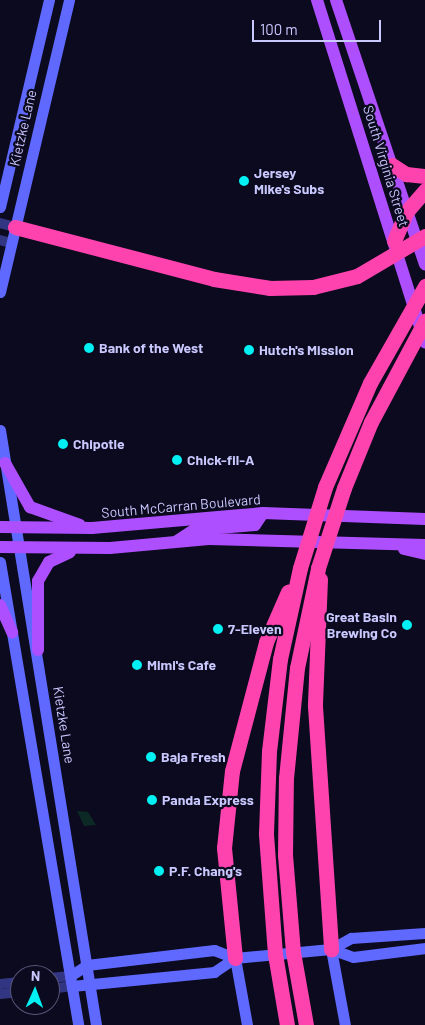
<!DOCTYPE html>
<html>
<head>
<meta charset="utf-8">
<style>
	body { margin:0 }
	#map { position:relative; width:425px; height:1025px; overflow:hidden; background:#0c0a1f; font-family:Barlow,sans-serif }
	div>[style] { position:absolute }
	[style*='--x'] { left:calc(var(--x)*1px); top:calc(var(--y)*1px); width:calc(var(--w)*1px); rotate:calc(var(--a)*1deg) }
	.green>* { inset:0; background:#0d2925 }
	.tertiary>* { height:10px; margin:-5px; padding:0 5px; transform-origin:5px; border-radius:5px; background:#323581 }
	.secondary>* { height:11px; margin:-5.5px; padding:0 5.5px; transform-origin:5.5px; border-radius:5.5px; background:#5f69ff }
	.primary>* { height:12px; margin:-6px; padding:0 6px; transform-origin:6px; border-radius:6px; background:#ae4fff }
	.motorway>* { height:15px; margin:-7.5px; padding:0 7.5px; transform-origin:7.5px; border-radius:7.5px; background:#ff43ae }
	.dots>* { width:14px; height:14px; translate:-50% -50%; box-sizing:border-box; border:2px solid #0c0a1f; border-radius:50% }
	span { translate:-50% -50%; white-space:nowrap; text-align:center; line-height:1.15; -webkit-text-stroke:4.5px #0c0a1f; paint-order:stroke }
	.street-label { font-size:14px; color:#c9c8ff }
	.poi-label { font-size:14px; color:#c9c8ff; font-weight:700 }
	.left { translate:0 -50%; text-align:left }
	.right { translate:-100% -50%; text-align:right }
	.north { position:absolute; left:10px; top:965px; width:50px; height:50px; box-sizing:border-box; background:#0c0a1f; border:1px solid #585679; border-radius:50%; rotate:2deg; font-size:14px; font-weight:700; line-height:20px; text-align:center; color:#c9c8ff }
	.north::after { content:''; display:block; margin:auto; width:18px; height:22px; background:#00f0f3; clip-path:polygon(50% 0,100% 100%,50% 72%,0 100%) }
	.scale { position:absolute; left:252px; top:20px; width:129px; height:22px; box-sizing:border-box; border:2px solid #c9c8ff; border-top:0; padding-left:6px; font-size:15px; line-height:18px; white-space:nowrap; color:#c9c8ff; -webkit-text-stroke:4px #0c0a1f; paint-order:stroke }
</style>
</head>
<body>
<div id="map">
	<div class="green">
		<div style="clip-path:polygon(77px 811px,88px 812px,96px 825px,84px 826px)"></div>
	</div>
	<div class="tertiary">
		<div style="--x:0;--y:223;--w:16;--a:15"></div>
		<div style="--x:0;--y:240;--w:11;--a:15"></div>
		<div style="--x:50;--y:978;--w:20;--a:-6"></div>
		<div style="--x:0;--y:984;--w:20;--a:-6"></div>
		<div style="--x:50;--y:989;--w:22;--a:-8"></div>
		<div style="--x:0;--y:994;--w:20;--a:-6"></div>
	</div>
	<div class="secondary">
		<div style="--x:0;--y:207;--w:213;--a:-76.7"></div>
		<div style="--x:0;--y:292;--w:300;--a:-76.7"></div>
		<div style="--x:0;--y:430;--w:603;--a:80.83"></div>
		<div style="--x:0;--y:562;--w:470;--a:80.4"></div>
		<div style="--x:331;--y:949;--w:23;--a:20"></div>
		<div style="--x:353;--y:957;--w:73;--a:-7.1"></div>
		<div style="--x:331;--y:949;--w:77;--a:79.6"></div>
		<div style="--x:235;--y:958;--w:68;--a:79.8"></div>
		<div style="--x:70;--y:976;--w:20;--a:-33"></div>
		<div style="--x:87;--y:965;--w:128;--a:-6.7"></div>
		<div style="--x:214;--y:950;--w:22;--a:21"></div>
		<div style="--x:72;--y:986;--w:143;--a:-5.6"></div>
		<div style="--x:214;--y:972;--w:25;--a:-34"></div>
		<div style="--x:235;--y:958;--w:96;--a:-5.4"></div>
		<div style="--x:331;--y:949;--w:23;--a:-29"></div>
		<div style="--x:351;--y:938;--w:74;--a:-3.9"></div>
	</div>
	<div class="primary">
		<div style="--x:317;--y:0;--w:359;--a:72.5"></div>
		<div style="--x:336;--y:0;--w:279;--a:71.4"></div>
		<div style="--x:5;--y:463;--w:51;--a:60.4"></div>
		<div style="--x:30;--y:507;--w:53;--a:19.8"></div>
		<div style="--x:0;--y:527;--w:92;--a:0.6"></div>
		<div style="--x:92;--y:528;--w:172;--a:-5"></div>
		<div style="--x:263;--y:513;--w:162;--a:2.1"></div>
		<div style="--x:177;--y:541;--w:20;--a:-33"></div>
		<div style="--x:194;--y:530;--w:61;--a:-4.7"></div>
		<div style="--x:255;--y:525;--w:14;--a:-56"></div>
		<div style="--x:0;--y:547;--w:110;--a:0.5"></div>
		<div style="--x:110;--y:548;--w:99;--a:-5.2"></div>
		<div style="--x:209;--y:539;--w:216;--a:1.6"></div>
		<div style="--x:404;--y:549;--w:22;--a:13"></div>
		<div style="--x:0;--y:605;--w:30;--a:66"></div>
		<div style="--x:38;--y:650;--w:69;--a:-90"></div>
		<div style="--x:38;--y:581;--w:22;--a:-60"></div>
		<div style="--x:49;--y:562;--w:23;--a:-25"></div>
	</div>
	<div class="motorway">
		<div style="--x:392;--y:165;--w:17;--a:33"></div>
		<div style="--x:406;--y:174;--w:19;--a:6"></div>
		<div style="--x:15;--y:227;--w:206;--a:14.6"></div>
		<div style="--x:214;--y:279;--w:57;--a:9.1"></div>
		<div style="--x:270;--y:288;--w:43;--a:-1.3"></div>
		<div style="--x:313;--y:287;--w:45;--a:-14"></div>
		<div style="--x:357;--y:276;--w:79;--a:-30.5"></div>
		<div style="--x:394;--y:241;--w:33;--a:-67"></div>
		<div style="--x:407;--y:211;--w:28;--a:-49"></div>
		<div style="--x:320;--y:579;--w:127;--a:92.3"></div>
		<div style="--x:315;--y:706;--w:244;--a:86.2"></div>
		<div style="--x:235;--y:958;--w:111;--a:-95.7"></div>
		<div style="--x:224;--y:848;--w:77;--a:-84.1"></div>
		<div style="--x:232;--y:771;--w:133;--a:-75.2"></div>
		<div style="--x:266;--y:642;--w:55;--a:-66.3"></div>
		<div style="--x:287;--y:1025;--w:72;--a:-99.6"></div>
		<div style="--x:275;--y:954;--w:121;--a:-94.3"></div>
		<div style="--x:266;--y:833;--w:82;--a:-87.9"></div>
		<div style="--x:269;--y:751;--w:93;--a:-83.2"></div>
		<div style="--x:280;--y:659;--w:93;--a:-77.6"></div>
		<div style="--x:300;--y:568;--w:85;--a:-72.8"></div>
		<div style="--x:325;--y:487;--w:113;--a:-66.6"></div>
		<div style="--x:370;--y:383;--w:112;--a:-60.4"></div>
		<div style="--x:306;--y:1025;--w:74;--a:-100.1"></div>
		<div style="--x:293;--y:952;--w:97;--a:-94.7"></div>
		<div style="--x:285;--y:855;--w:77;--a:-89.3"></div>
		<div style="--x:286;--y:778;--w:111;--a:-84.3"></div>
		<div style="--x:297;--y:668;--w:102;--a:-78.1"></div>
		<div style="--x:318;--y:568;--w:84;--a:-72"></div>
		<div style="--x:344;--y:488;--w:71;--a:-67.8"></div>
		<div style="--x:371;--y:422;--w:115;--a:-61.9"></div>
	</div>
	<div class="dots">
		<div style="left:244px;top:181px;background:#00f0f3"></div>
		<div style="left:89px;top:348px;background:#00f0f3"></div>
		<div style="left:249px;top:350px;background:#00f0f3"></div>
		<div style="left:63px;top:444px;background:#00f0f3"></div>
		<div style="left:177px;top:460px;background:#00f0f3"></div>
		<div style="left:407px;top:625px;background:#00f0f3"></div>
		<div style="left:218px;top:629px;background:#00f0f3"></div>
		<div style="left:137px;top:665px;background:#00f0f3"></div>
		<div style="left:151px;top:757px;background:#00f0f3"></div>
		<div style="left:152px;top:800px;background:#00f0f3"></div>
		<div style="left:159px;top:871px;background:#00f0f3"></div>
	</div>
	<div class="street-label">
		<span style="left:23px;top:128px;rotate:-77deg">Kietzke Lane</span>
		<span style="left:386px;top:166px;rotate:73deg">South Virginia Street</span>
		<span style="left:181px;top:506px;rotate:-5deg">South McCarran Boulevard</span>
		<span style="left:64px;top:725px;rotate:81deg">Kietzke Lane</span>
	</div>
	<div class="poi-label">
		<span class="left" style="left:254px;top:181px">Jersey<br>Mike's Subs</span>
		<span class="left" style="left:99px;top:348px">Bank of the West</span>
		<span class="left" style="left:259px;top:350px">Hutch's Mission</span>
		<span class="left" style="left:73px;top:444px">Chipotle</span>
		<span class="left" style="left:187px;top:460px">Chick-fil-A</span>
		<span class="right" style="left:397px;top:625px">Great Basin<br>Brewing Co</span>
		<span class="left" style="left:228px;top:629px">7-Eleven</span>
		<span class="left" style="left:147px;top:665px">Mimi's Cafe</span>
		<span class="left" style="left:161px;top:757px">Baja Fresh</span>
		<span class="left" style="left:162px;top:800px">Panda Express</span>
		<span class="left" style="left:169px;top:871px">P.F. Chang's</span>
	</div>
	<div class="north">N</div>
	<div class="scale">100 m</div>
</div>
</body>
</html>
